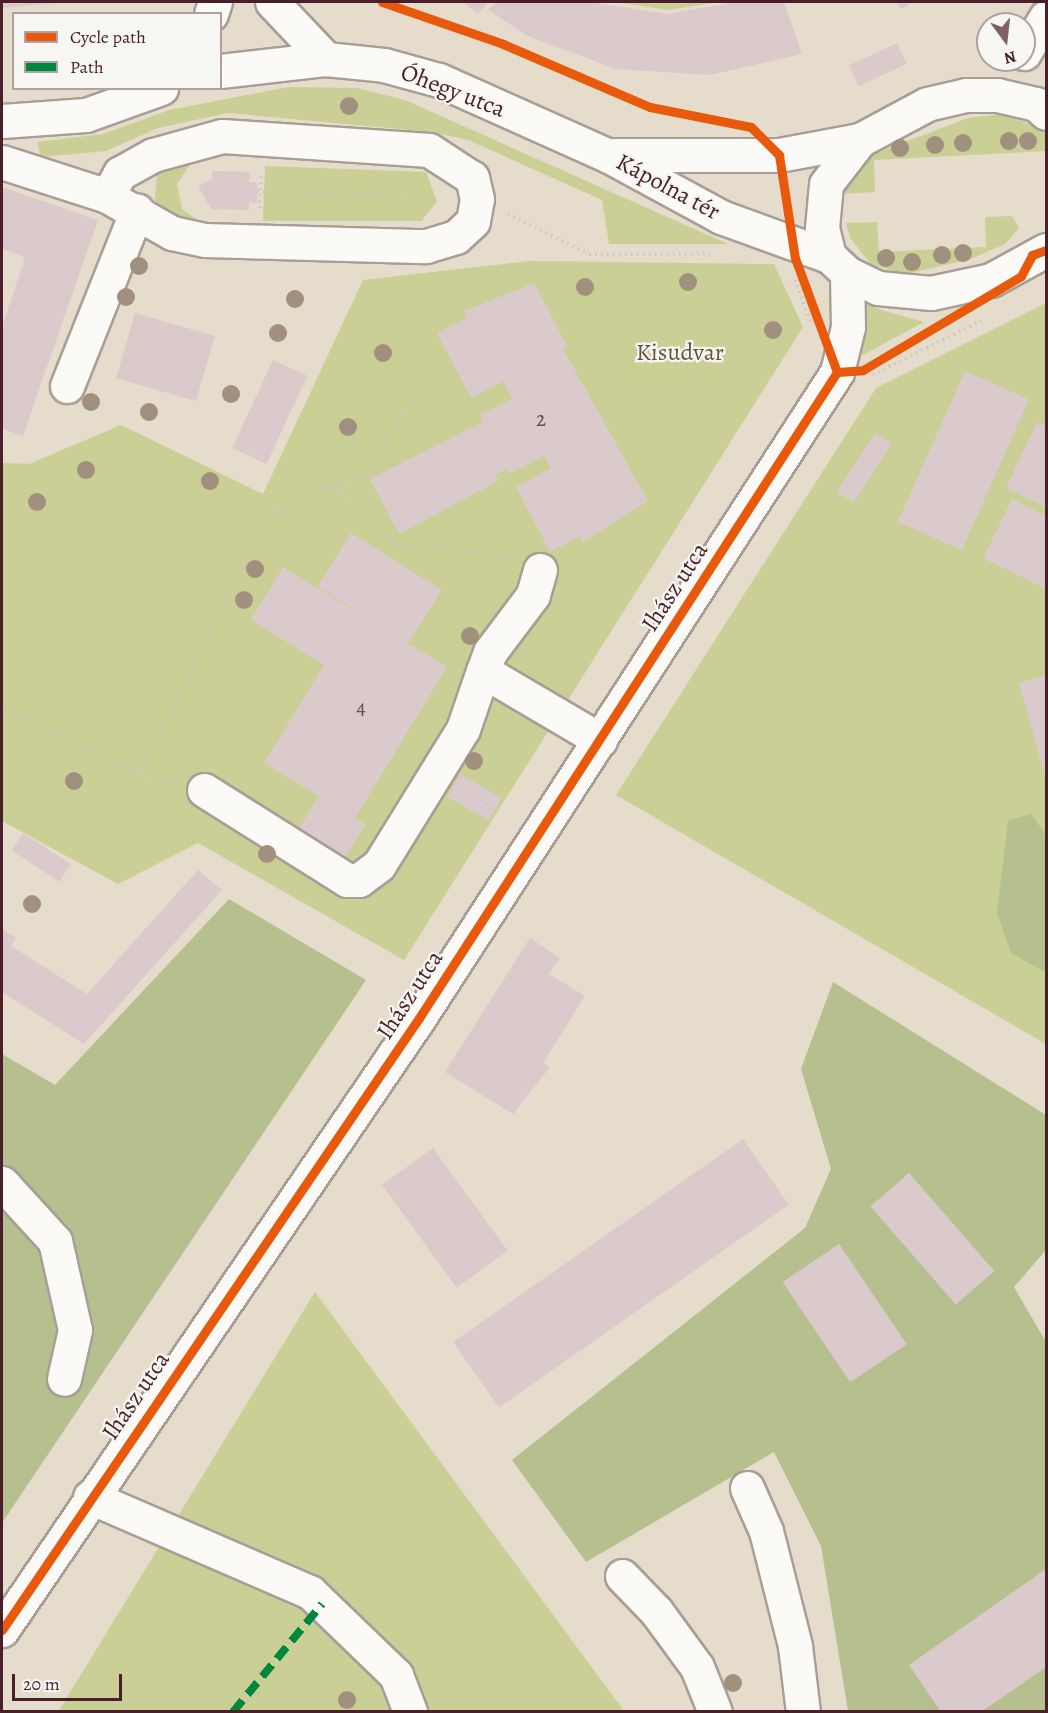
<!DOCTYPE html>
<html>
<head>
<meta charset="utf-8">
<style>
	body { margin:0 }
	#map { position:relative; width:1048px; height:1713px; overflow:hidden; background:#e5dccb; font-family:Alegreya,serif }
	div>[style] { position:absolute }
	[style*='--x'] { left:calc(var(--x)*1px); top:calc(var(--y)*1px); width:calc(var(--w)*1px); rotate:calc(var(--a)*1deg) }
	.green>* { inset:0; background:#c9cf95 }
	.forest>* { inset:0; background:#b5c08e }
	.building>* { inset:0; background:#dbcacb; transform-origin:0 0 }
	.path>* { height:4px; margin-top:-2px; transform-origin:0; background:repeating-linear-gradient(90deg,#cdc8c5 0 1.5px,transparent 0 6px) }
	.roads { filter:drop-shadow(2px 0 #a99e96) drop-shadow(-2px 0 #a99e96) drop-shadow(0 2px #a99e96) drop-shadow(0 -2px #a99e96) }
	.minor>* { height:33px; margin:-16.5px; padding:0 16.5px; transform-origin:16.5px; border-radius:16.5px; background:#fbfaf7 }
	.quiet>* { height:8px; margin-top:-4px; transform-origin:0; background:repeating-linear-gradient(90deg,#00873e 0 15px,transparent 0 23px) }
	.cycleway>* { height:9px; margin:-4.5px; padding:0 4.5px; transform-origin:4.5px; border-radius:4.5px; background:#e8590c }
	.trees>* { width:18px; height:18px; margin:-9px; border-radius:50%; background:#a1907d }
	span { translate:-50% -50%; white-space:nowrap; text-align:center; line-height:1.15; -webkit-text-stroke:4.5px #f6f6f2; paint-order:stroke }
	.number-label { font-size:21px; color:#6e4a53 }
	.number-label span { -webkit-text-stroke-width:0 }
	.street-label { font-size:24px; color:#4a1f2b }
	.park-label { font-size:24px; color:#69513e }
	.frame { position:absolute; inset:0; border:3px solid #4a1f2b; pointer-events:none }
	.legend { position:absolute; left:12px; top:12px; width:210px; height:78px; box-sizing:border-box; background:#f6f6f2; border:2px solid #b1a0a2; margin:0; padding:8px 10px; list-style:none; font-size:18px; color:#4a1f2b }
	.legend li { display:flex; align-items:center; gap:12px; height:30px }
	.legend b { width:30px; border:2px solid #b1a0a2 }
	.north { position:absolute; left:976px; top:12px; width:60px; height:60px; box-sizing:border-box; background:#f6f6f2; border:2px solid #b1a0a2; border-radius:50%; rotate:165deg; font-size:16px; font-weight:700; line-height:24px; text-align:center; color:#4a1f2b }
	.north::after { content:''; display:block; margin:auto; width:21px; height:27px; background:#806163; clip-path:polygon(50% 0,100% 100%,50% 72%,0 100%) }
	.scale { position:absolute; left:12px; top:1674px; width:110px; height:27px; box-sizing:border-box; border:3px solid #4a1f2b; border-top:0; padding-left:8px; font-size:18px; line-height:21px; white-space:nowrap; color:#4a1f2b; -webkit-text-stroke:4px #f6f6f2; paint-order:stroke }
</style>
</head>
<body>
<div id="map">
	<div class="green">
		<div style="clip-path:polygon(615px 2px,721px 2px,668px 10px)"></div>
		<div style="clip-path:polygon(289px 87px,357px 88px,405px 100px,728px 244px,609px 244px,602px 200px,468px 140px,432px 132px,228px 113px,158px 128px,106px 151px,41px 157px,37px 142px,103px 134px,169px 110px)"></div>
		<div style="clip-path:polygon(1002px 114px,1046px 130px,1046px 151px,874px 160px,875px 192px,842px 194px,853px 170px,876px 153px,968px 118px)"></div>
		<div style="clip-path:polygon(203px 158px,191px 163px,177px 184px,182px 209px,202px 223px,172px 217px,155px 201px,157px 172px,167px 161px)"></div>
		<div style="clip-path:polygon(265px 166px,426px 172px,437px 202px,421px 221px,263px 221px)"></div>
		<div style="clip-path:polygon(1012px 216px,1019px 228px,1005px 244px,971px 259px,902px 275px,870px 263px,850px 238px,846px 223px,877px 222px,879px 252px,986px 247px,985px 217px)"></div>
		<div style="clip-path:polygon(529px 261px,774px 264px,803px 327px,404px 960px,198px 843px,118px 884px,2px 821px,2px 463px,29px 464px,121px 425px,263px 494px,363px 280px)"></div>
		<div style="clip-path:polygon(860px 297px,878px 309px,924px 322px,863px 355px,858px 351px)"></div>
		<div style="clip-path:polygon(1046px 303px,1046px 1044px,616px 795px,876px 388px)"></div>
		<div style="clip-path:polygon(315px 1292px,624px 1711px,58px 1712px)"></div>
	</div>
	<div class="forest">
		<div style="clip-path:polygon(1031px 814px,1046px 835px,1046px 973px,1011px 953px,997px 913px,1008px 820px)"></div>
		<div style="clip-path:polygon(229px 899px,366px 980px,2px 1523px,2px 1054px,55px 1085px)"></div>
		<div style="clip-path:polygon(833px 982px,1046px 1115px,1046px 1250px,1014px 1287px,1046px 1342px,1046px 1711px,848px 1711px,821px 1546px,774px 1452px,586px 1562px,512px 1460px,805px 1228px,831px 1169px,801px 1069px)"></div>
	</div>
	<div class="building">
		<div style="clip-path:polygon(2px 2px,62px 2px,62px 3px,2px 8px)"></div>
		<div style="clip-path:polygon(462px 2px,489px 2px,478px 13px)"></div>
		<div style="clip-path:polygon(496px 2px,590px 2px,667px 14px,736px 2px,784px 2px,802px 54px,710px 75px,616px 69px,528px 36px,488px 10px)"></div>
		<div style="clip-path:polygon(897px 2px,913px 2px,901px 9px)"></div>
		<div style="left:897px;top:43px;width:23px;height:53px;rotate:65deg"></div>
		<div style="clip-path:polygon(212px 171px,250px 172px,249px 182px,257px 182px,257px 203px,249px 202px,249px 210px,211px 209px,198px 186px,212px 179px)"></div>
		<div style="clip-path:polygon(2px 187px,98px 220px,23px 436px,2px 429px,2px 327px,25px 257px,2px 249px)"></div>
		<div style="clip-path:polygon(534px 283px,568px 348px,563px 349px,648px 501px,583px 542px,580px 536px,550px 552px,516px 487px,551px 468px,544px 456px,509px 474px,507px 469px,495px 475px,498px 481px,399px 534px,370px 479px,483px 422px,480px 415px,512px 399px,503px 381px,471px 398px,437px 333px,467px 318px,464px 311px)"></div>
		<div style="left:135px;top:313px;width:83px;height:68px;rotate:16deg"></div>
		<div style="left:273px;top:360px;width:38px;height:97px;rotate:25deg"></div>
		<div style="left:965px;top:371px;width:70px;height:165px;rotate:24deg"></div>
		<div style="clip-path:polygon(1037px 422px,1046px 426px,1046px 507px,1006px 488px)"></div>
		<div style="left:875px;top:433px;width:20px;height:70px;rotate:33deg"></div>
		<div style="clip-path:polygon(1012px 499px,1046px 516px,1046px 589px,983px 558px)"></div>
		<div style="left:351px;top:533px;width:107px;height:63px;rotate:32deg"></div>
		<div style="clip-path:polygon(283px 567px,447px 667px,355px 818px,366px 824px,341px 864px,294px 836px,319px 796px,264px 763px,324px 665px,251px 620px)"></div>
		<div style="clip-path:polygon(1046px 675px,1046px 780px,1019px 683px)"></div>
		<div style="left:460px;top:774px;width:48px;height:26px;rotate:30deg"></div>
		<div style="left:23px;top:833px;width:57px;height:21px;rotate:33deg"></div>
		<div style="clip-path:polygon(198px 870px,222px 890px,84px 1044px,2px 992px,2px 929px,16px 938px,11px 946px,87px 994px)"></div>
		<div style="clip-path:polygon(530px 938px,560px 958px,549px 974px,585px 996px,543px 1063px,550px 1067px,513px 1114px,445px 1072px)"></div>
		<div style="left:743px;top:1139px;width:80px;height:354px;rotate:55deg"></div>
		<div style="left:433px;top:1148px;width:127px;height:63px;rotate:54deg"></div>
		<div style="left:909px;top:1173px;width:130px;height:51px;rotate:49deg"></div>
		<div style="left:839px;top:1244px;width:121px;height:68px;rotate:56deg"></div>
		<div style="clip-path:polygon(1046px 1569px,1046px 1667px,981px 1712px,941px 1712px,909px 1665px)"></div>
	</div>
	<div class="path">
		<div style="--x:257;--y:192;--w:179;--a:1.6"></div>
		<div style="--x:260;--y:208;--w:35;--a:-87"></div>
		<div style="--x:508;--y:214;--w:90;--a:26.3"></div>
		<div style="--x:589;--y:254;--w:121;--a:-0.5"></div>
		<div style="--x:795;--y:280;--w:47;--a:70"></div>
		<div style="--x:873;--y:375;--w:121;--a:-26.6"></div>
		<div style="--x:333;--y:486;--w:38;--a:-20"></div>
		<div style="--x:369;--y:473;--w:137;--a:-59.7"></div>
		<div style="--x:272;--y:512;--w:59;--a:27.4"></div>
		<div style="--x:2;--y:706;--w:153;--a:26.7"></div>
		<div style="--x:139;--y:775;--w:295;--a:-63.2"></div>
		<div style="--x:272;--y:512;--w:66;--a:-23.1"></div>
		<div style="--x:333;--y:486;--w:82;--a:43"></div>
		<div style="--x:393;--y:542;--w:18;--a:27"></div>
		<div style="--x:409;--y:550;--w:20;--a:-20"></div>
		<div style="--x:428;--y:543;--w:80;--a:10.8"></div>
		<div style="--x:399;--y:747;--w:9;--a:41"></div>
		<div style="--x:139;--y:775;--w:33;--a:14"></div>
		<div style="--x:465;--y:791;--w:38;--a:30"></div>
	</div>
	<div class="roads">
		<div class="minor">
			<div style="--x:272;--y:2;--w:79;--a:46.5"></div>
			<div style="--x:211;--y:14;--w:13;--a:-72"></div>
			<div style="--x:1024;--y:53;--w:42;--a:-58.6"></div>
			<div style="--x:220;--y:71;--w:107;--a:-6.5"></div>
			<div style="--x:326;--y:59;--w:58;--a:5.9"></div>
			<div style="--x:384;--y:65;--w:57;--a:15.3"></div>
			<div style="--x:439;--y:80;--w:184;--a:24.1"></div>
			<div style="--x:607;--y:155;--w:130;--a:28.5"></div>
			<div style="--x:721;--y:217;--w:115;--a:19.9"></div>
			<div style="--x:829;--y:256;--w:25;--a:43"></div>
			<div style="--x:847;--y:273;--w:34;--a:26"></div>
			<div style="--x:878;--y:288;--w:53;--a:5.4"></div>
			<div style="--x:931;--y:293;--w:61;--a:-12.2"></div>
			<div style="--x:991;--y:280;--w:63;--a:-28.6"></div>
			<div style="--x:2;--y:121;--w:84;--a:-4.1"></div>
			<div style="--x:86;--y:115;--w:80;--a:-19.8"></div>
			<div style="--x:615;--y:155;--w:164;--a:0"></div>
			<div style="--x:779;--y:155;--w:82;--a:-10.5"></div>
			<div style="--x:2;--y:162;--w:110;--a:17.9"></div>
			<div style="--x:107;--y:196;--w:75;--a:29.6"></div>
			<div style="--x:172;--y:233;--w:34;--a:12"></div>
			<div style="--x:205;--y:240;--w:221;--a:1.6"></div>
			<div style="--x:426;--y:246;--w:31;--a:-17"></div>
			<div style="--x:456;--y:237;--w:23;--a:-43"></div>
			<div style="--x:473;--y:221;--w:22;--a:-80"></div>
			<div style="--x:477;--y:199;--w:22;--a:-103"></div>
			<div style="--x:472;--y:178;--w:51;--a:-146.9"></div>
			<div style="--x:429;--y:150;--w:207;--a:-176.1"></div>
			<div style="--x:222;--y:136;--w:72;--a:164.6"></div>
			<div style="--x:153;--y:155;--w:38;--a:151"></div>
			<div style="--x:120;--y:173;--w:26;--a:119"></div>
			<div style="--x:829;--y:256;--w:29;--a:-104"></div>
			<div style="--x:822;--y:228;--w:44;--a:-84.8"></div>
			<div style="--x:826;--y:184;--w:56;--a:-52.3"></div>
			<div style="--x:860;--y:140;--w:76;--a:-28.2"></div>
			<div style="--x:927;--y:104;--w:40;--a:-13"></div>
			<div style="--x:966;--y:95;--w:31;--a:0"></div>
			<div style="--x:997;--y:95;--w:40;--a:13"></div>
			<div style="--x:1036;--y:104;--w:13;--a:42"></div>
			<div style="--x:67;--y:386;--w:189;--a:-68.3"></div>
			<div style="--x:540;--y:570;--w:26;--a:106"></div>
			<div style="--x:533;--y:595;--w:71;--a:127"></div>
			<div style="--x:490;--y:652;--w:20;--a:110"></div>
			<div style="--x:483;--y:671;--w:136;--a:30.5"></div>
			<div style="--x:204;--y:790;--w:169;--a:32.2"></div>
			<div style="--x:347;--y:880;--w:12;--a:0"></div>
			<div style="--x:359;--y:880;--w:25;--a:-37"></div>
			<div style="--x:379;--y:865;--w:160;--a:-58.3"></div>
			<div style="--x:463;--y:729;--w:61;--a:-71"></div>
			<div style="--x:2;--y:1183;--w:79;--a:47.6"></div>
			<div style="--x:55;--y:1241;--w:91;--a:77.3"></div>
			<div style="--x:75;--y:1330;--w:50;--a:102.7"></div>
			<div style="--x:747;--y:1488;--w:47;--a:66.2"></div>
			<div style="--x:766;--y:1531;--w:119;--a:75.8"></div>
			<div style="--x:795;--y:1646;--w:66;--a:83.1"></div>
			<div style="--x:90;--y:1497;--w:240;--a:23.4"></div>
			<div style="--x:310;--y:1592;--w:120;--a:44"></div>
			<div style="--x:396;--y:1675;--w:40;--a:69"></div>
			<div style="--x:622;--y:1576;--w:49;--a:45.8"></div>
			<div style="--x:656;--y:1611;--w:69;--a:53.8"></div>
			<div style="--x:697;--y:1667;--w:48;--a:68.2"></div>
			<div style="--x:2;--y:1630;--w:741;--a:-55.73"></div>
			<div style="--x:419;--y:1018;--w:769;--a:-57.09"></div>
			<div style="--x:837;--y:372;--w:46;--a:-76.3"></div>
			<div style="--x:848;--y:327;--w:54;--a:-91.1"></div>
		</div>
	</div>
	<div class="quiet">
		<div style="--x:233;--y:1712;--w:140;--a:-50.5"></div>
	</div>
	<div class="cycleway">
		<div style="--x:382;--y:2;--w:128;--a:19.1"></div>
		<div style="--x:503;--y:44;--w:160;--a:23.2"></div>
		<div style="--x:650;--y:107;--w:103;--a:11.2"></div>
		<div style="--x:751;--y:127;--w:40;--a:45"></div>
		<div style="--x:779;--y:155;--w:104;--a:81.2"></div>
		<div style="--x:795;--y:258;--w:121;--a:69.8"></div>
		<div style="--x:837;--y:372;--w:26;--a:-4"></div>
		<div style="--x:863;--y:370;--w:184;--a:-30.7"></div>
		<div style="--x:1021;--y:276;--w:24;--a:-62"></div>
		<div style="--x:1032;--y:255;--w:15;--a:-20"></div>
		<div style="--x:2;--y:1630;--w:741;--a:-55.73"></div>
		<div style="--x:419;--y:1018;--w:769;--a:-57.09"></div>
	</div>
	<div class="trees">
		<div style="left:349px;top:106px"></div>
		<div style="left:1009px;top:141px"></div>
		<div style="left:1028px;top:141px"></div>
		<div style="left:963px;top:143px"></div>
		<div style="left:935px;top:145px"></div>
		<div style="left:900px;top:148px"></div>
		<div style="left:963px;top:253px"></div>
		<div style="left:942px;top:255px"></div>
		<div style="left:886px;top:258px"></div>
		<div style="left:912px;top:262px"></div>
		<div style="left:139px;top:266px"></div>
		<div style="left:688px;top:282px"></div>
		<div style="left:585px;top:287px"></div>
		<div style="left:126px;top:297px"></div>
		<div style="left:295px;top:299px"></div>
		<div style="left:773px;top:330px"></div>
		<div style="left:278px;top:333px"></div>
		<div style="left:383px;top:353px"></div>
		<div style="left:231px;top:394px"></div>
		<div style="left:91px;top:402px"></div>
		<div style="left:149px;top:412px"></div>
		<div style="left:348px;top:427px"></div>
		<div style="left:86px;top:470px"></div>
		<div style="left:210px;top:481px"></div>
		<div style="left:37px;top:502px"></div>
		<div style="left:255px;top:569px"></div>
		<div style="left:244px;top:600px"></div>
		<div style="left:470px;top:636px"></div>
		<div style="left:474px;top:761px"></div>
		<div style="left:74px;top:781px"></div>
		<div style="left:267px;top:854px"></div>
		<div style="left:32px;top:904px"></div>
		<div style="left:733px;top:1683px"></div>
		<div style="left:347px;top:1700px"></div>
	</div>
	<div class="number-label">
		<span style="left:541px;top:419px">2</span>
		<span style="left:361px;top:707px">4</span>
	</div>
	<div class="street-label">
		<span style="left:453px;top:91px;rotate:21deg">Óhegy utca</span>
		<span style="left:668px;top:187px;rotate:28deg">Kápolna tér</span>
		<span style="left:675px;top:587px;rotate:-57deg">Ihász utca</span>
		<span style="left:410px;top:995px;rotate:-57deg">Ihász utca</span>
		<span style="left:136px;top:1396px;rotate:-56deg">Ihász utca</span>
	</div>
	<div class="park-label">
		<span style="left:680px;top:353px">Kisudvar</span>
	</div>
	<div class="frame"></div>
	<ul class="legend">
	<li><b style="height:8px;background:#e8590c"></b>Cycle path</li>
	<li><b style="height:8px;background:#00873e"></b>Path</li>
	</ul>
	<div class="north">N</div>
	<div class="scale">20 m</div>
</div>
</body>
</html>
